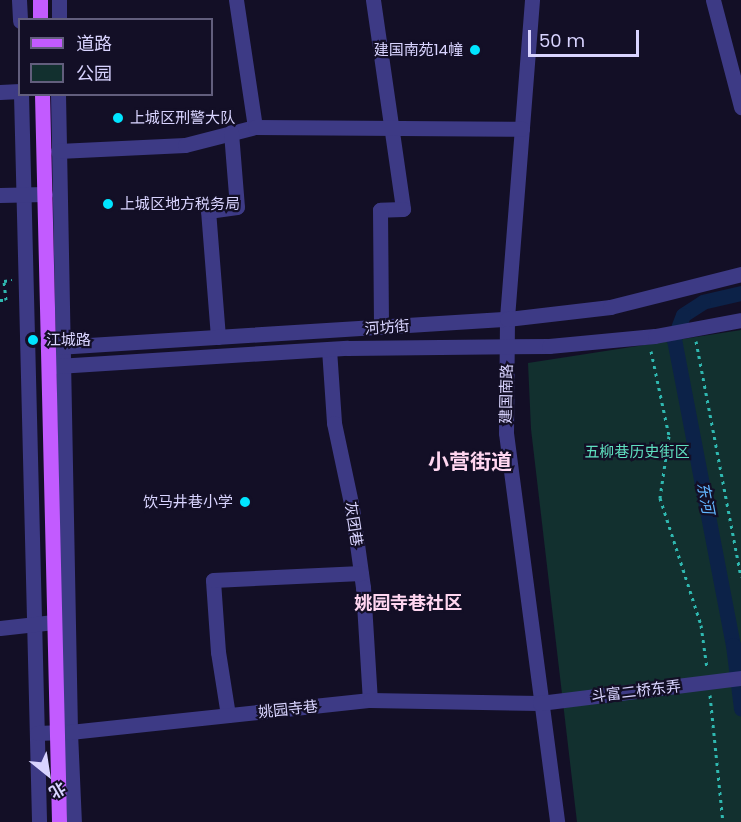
<!DOCTYPE html>
<html>
<head>
<meta charset="utf-8">
<style>
	body { margin:0 }
	#map { position:relative; width:741px; height:822px; overflow:hidden; background:#130f26; font-family:Poppins,"Noto Sans SC",sans-serif }
	div>[style] { position:absolute }
	[style*='--x'] { left:calc(var(--x)*1px); top:calc(var(--y)*1px); width:calc(var(--w)*1px); rotate:calc(var(--a)*1deg) }
	.green>* { inset:0; background:#12302f }
	.canal>* { height:15px; margin:-7.5px; padding:0 7.5px; transform-origin:7.5px; border-radius:7.5px; background:#0c2248 }
	.path>* { height:3px; margin-top:-1.5px; transform-origin:0; background:repeating-linear-gradient(90deg,#2fb8b0 0 3px,transparent 0 7.5px) }
	.minor>* { height:15px; margin:-7.5px; padding:0 7.5px; transform-origin:7.5px; border-radius:7.5px; background:#3d3a85 }
	.major>* { height:15px; margin:-7.5px; padding:0 7.5px; transform-origin:7.5px; border-radius:7.5px; background:#c25bff }
	.dots>* { width:16px; height:16px; translate:-50% -50%; box-sizing:border-box; border:3px solid #130f26; border-radius:50% }
	span { translate:-50% -50%; white-space:nowrap; text-align:center; line-height:1.15; -webkit-text-stroke:4.5px #130f26; paint-order:stroke }
	.poi-label { font-size:15px; color:#d9d4ff }
	.right { translate:-100% -50%; text-align:right }
	.left { translate:0 -50%; text-align:left }
	.street-label { font-size:15px; color:#d9d4ff }
	.park-label { font-size:15px; color:#5fe0c0 }
	.water-label { font-size:16px; color:#62b6ff; font-style:italic }
	.quarter-label { font-size:18px; color:#ffd6f0; font-weight:700 }
	.district-label { font-size:21px; color:#ffd6f0; font-weight:700 }
	.legend { position:absolute; left:18px; top:18px; width:195px; height:78px; box-sizing:border-box; background:#130f26; border:2px solid #625e7d; margin:0; padding:8px 10px; list-style:none; font-size:18px; color:#d9d4ff }
	.legend li { display:flex; align-items:center; gap:12px; height:30px }
	.legend b { width:30px; border:2px solid #625e7d }
	.north { position:absolute; left:18px; top:744px; width:60px; height:60px; -webkit-text-stroke:4px #130f26; paint-order:stroke; rotate:150deg; font-size:16px; font-weight:700; line-height:24px; text-align:center; color:#d9d4ff }
	.north::after { content:''; display:block; margin:auto; width:21px; height:27px; background:#d9d4ff; clip-path:polygon(50% 0,100% 100%,50% 72%,0 100%) }
	.scale { position:absolute; left:528px; top:30px; width:111px; height:27px; box-sizing:border-box; border:3px solid #d9d4ff; border-top:0; padding-left:8px; font-size:18px; line-height:21px; white-space:nowrap; color:#d9d4ff; -webkit-text-stroke:4px #130f26; paint-order:stroke }
</style>
</head>
<body>
<div id="map">
	<div class="green">
		<div style="clip-path:polygon(741px 330px,741px 822px,577px 822px,531px 429px,528px 363px)"></div>
	</div>
	<div class="canal">
		<div style="--x:741;--y:293;--w:39;--a:167"></div>
		<div style="--x:703;--y:302;--w:24;--a:147"></div>
		<div style="--x:683;--y:315;--w:26;--a:111"></div>
		<div style="--x:674;--y:339;--w:312;--a:79.1"></div>
		<div style="--x:733;--y:645;--w:64;--a:82.8"></div>
	</div>
	<div class="path">
		<div style="--x:0;--y:300;--w:6;--a:0"></div>
		<div style="--x:6;--y:300;--w:19;--a:-96"></div>
		<div style="--x:4;--y:281;--w:8;--a:-7"></div>
		<div style="--x:696;--y:341;--w:240;--a:79.2"></div>
		<div style="--x:651;--y:351;--w:87;--a:78"></div>
		<div style="--x:669;--y:436;--w:63;--a:98.3"></div>
		<div style="--x:660;--y:498;--w:133;--a:72.1"></div>
		<div style="--x:701;--y:625;--w:43;--a:82.1"></div>
		<div style="--x:710;--y:695;--w:128;--a:84.2"></div>
	</div>
	<div class="minor">
		<div style="--x:19;--y:0;--w:21;--a:87"></div>
		<div style="--x:236;--y:0;--w:128;--a:81.5"></div>
		<div style="--x:373;--y:0;--w:211;--a:81.8"></div>
		<div style="--x:403;--y:209;--w:23;--a:178"></div>
		<div style="--x:380;--y:210;--w:117;--a:89.5"></div>
		<div style="--x:532;--y:0;--w:320;--a:94.5"></div>
		<div style="--x:507;--y:319;--w:114;--a:90.5"></div>
		<div style="--x:506;--y:433;--w:392;--a:82.5"></div>
		<div style="--x:713;--y:0;--w:111;--a:75.3"></div>
		<div style="--x:59;--y:20;--w:20;--a:-90"></div>
		<div style="--x:0;--y:92;--w:20;--a:-3"></div>
		<div style="--x:21;--y:94;--w:728;--a:88.58"></div>
		<div style="--x:58;--y:94;--w:638;--a:88.92"></div>
		<div style="--x:70;--y:732;--w:90;--a:87.5"></div>
		<div style="--x:58;--y:151;--w:127;--a:-2.7"></div>
		<div style="--x:185;--y:145;--w:72;--a:-14.4"></div>
		<div style="--x:255;--y:127;--w:267;--a:0.4"></div>
		<div style="--x:0;--y:195;--w:45;--a:-1.3"></div>
		<div style="--x:218;--y:337;--w:126;--a:-94.5"></div>
		<div style="--x:208;--y:211;--w:29;--a:-8"></div>
		<div style="--x:237;--y:207;--w:75;--a:-94.6"></div>
		<div style="--x:57;--y:347;--w:451;--a:-3.6"></div>
		<div style="--x:507;--y:319;--w:104;--a:-6.6"></div>
		<div style="--x:610;--y:307;--w:135;--a:-14.1"></div>
		<div style="--x:329;--y:349;--w:74;--a:86.1"></div>
		<div style="--x:334;--y:423;--w:87;--a:78"></div>
		<div style="--x:352;--y:508;--w:80;--a:82.1"></div>
		<div style="--x:363;--y:587;--w:113;--a:86.5"></div>
		<div style="--x:57;--y:366;--w:291;--a:-3.6"></div>
		<div style="--x:347;--y:348;--w:202;--a:-0.6"></div>
		<div style="--x:549;--y:346;--w:106;--a:-5.4"></div>
		<div style="--x:655;--y:336;--w:87;--a:-10.5"></div>
		<div style="--x:0;--y:628;--w:54;--a:-6.3"></div>
		<div style="--x:228;--y:715;--w:64;--a:-99"></div>
		<div style="--x:218;--y:652;--w:72;--a:-94"></div>
		<div style="--x:213;--y:580;--w:148;--a:-2.7"></div>
		<div style="--x:37;--y:733;--w:33;--a:-2"></div>
		<div style="--x:70;--y:732;--w:302;--a:-6.1"></div>
		<div style="--x:370;--y:700;--w:170;--a:1"></div>
		<div style="--x:540;--y:703;--w:203;--a:-7.1"></div>
	</div>
	<div class="major">
		<div style="--x:40;--y:0;--w:20;--a:90"></div>
		<div style="--x:42;--y:94;--w:728;--a:88.66"></div>
	</div>
	<div class="dots">
		<div style="left:475px;top:50px;background:#00e5ff"></div>
		<div style="left:118px;top:118px;background:#00e5ff"></div>
		<div style="left:108px;top:204px;background:#00e5ff"></div>
		<div style="left:33px;top:340px;background:#00e5ff"></div>
		<div style="left:245px;top:502px;background:#00e5ff"></div>
	</div>
	<div class="poi-label">
		<span class="right" style="left:463px;top:50px">建国南苑14幢</span>
		<span class="left" style="left:130px;top:118px">上城区刑警大队</span>
		<span class="left" style="left:120px;top:204px">上城区地方税务局</span>
		<span class="left" style="left:46px;top:340px">江城路</span>
		<span class="right" style="left:233px;top:502px">饮马井巷小学</span>
	</div>
	<div class="street-label">
		<span style="left:387px;top:327px;rotate:-4deg">河坊街</span>
		<span style="left:506px;top:394px;rotate:-89deg">建国南路</span>
		<span style="left:354px;top:524px;rotate:81deg">灰团巷</span>
		<span style="left:636px;top:691px;rotate:-7deg">斗富二桥东弄</span>
		<span style="left:288px;top:709px;rotate:-6deg">姚园寺巷</span>
	</div>
	<div class="park-label">
		<span style="left:637px;top:452px">五柳巷历史街区</span>
	</div>
	<div class="water-label">
		<span style="left:705px;top:498px;rotate:79deg">东河</span>
	</div>
	<div class="quarter-label">
		<span style="left:408px;top:603px">姚园寺巷社区</span>
	</div>
	<div class="district-label">
		<span style="left:470px;top:462px">小营街道</span>
	</div>
	<ul class="legend">
	<li><b style="height:8px;background:#c25bff"></b>道路</li>
	<li><b style="height:16px;background:#12302f"></b>公园</li>
	</ul>
	<div class="north">北</div>
	<div class="scale">50 m</div>
</div>
</body>
</html>
